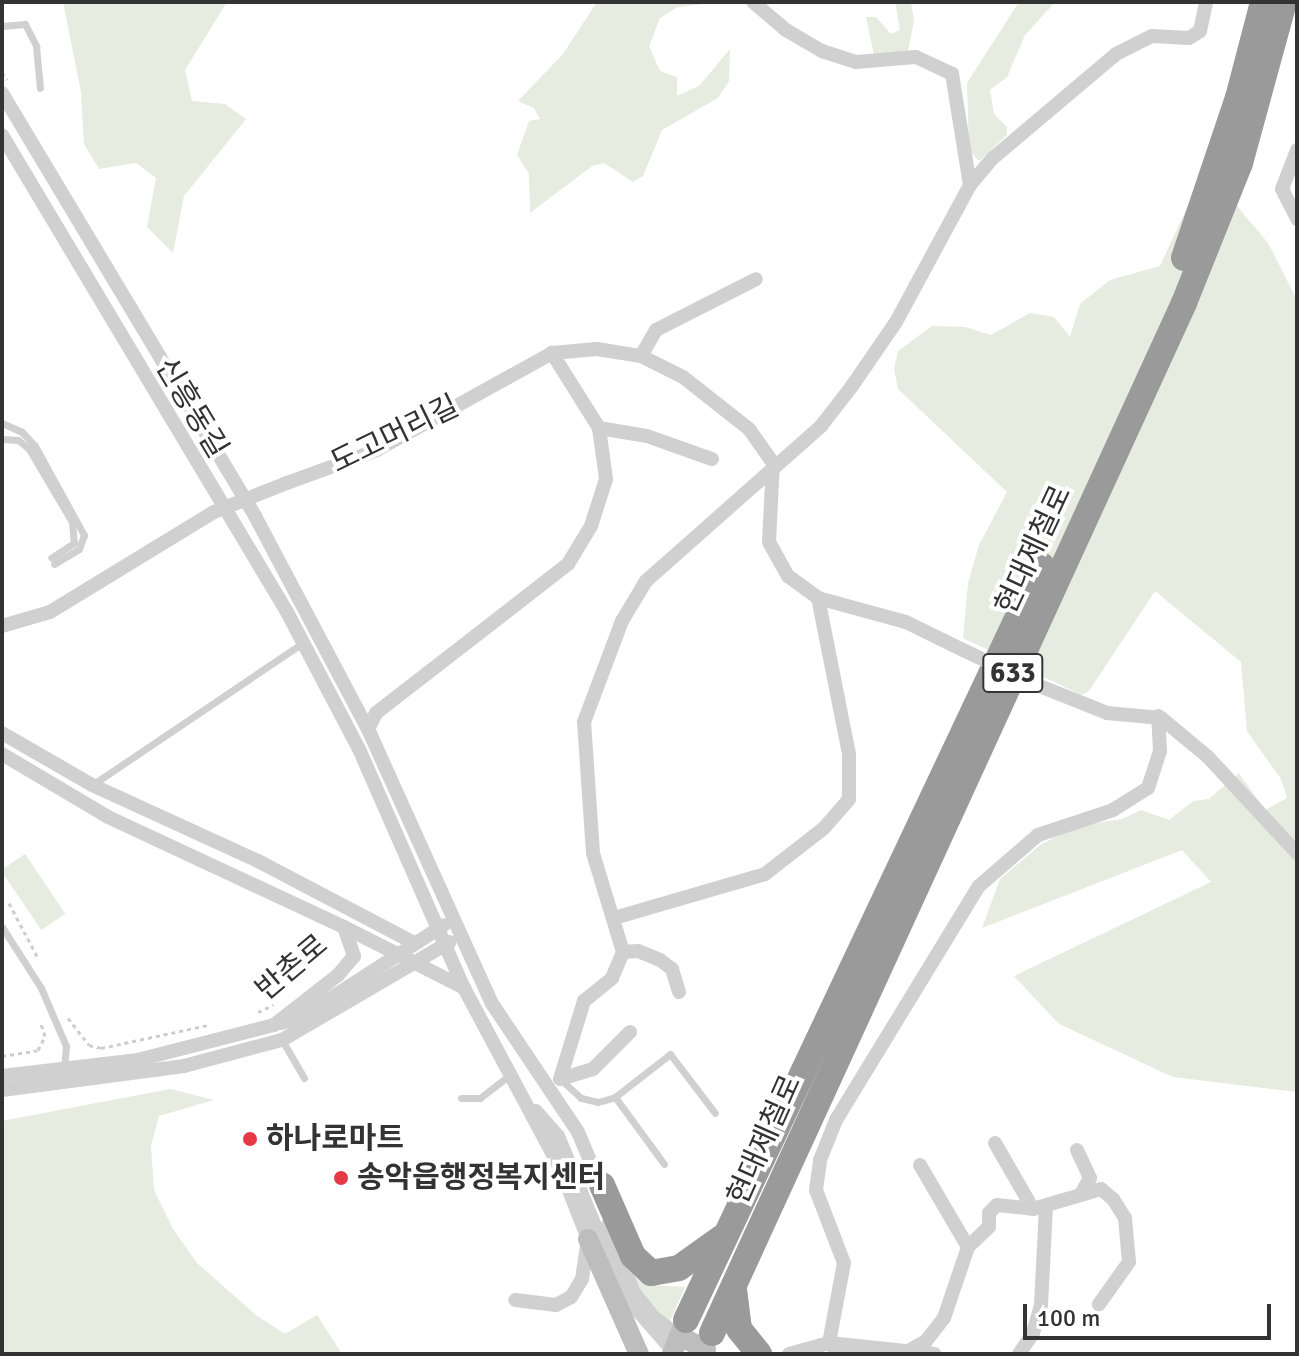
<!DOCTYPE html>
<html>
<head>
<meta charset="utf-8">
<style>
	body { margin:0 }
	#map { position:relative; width:1299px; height:1356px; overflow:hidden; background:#fff; font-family:Signika,"Noto Sans KR",sans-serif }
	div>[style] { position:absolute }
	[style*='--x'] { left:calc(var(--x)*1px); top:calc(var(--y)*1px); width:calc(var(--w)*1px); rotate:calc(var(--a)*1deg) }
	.green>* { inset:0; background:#e6ecdf; transform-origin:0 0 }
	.path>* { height:3px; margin-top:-1.5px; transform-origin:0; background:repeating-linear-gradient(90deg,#cdcdcd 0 4px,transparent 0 8px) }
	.lane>* { height:7px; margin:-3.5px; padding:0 3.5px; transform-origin:3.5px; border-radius:3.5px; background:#d0d0d0 }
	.street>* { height:14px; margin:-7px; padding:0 7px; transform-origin:7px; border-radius:7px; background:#d0d0d0 }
	.secondary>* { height:20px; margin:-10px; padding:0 10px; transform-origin:10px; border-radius:10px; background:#bdbdbd }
	.highway>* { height:26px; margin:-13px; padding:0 13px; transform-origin:13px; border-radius:13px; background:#9a9a9a }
	.street-bridge>* { height:14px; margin:-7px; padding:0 7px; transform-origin:7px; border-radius:7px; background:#d0d0d0 }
	.dots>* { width:22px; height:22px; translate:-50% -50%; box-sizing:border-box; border:4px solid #fff; border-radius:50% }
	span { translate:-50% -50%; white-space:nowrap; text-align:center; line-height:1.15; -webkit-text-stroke:8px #fff; paint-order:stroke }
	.shield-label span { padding:2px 6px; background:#fff; border:2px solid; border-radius:6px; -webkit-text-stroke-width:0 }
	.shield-label { font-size:28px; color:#333; font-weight:700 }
	.street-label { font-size:30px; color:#333 }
	.poi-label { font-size:30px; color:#333; font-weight:700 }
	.left { translate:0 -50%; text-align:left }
	.frame { position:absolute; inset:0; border:4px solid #333; pointer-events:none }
	.scale { position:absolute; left:1023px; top:1304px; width:248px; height:36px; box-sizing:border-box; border:4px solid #333; border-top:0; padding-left:10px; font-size:24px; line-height:28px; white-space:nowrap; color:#333; -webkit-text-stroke:6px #fff; paint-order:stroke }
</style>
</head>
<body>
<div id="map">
	<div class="green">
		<div style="clip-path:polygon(63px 2px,227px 2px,185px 70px,192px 101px,225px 104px,246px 119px,184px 196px,173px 253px,147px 227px,156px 178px,136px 163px,99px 169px,84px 144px,81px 92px)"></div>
		<div style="clip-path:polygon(597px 2px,722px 2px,678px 7px,660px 18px,649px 46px,660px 71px,677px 77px,677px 96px,699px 86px,730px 49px,729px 81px,718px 98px,662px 130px,643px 176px,633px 182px,604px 163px,592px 166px,530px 213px,529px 174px,517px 155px,529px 121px,540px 119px,534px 108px,518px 101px,563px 54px)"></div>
		<div style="clip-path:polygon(895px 2px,911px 2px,914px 21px,908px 51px,874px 55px,866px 17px,876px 17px,891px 34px,900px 30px)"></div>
		<div style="clip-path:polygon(1019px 2px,1055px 2px,1025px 35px,1007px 77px,990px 90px,994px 114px,1007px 127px,1007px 135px,979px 161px,969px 150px,967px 83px)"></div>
		<div style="clip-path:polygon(1225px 192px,1268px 243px,1297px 300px,1297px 1092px,1173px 1077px,1059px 1024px,1014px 976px,1211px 882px,1182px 850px,982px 928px,1000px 879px,1040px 845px,1077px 826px,1122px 819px,1141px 810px,1169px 820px,1193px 801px,1209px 799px,1239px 773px,1265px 810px,1287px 798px,1281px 779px,1247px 731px,1241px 662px,1155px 591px,1089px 691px,1081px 695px,963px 638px,968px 583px,979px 545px,1007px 492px,898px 389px,894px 369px,898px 351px,932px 326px,965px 327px,991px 335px,1030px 313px,1054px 317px,1070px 337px,1080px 304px,1110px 280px,1160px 266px,1189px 203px)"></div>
		<div style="left:25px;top:854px;width:72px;height:29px;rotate:56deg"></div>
		<div style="clip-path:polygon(170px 1089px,214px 1100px,159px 1116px,151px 1146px,154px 1190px,173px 1229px,197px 1263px,257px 1316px,285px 1334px,317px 1315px,342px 1354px,2px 1354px,2px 1121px)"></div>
		<div style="clip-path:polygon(622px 1251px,650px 1285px,685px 1287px,669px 1323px,639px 1294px)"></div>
	</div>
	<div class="path">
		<div style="--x:2;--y:72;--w:9;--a:58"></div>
		<div style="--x:9;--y:903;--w:62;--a:62.2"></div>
		<div style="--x:258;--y:1012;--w:17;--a:-25"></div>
		<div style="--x:68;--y:1018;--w:34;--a:52"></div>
		<div style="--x:89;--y:1045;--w:12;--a:14"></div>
		<div style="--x:101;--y:1048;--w:109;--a:-12.1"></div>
		<div style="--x:2;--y:1056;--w:36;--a:-9"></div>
		<div style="--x:38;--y:1050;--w:16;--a:-63"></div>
		<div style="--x:45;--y:1036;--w:13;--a:-108"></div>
	</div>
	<div class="lane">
		<div style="--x:2;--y:26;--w:23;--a:-5"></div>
		<div style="--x:25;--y:24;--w:25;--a:63"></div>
		<div style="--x:36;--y:46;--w:42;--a:84.6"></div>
		<div style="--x:2;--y:423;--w:22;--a:24"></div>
		<div style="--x:22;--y:432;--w:19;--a:47"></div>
		<div style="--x:35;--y:446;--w:102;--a:61.2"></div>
		<div style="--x:84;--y:535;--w:15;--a:110"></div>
		<div style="--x:79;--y:549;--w:29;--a:149"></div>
		<div style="--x:2;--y:439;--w:16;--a:4"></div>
		<div style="--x:18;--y:440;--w:14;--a:39"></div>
		<div style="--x:29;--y:449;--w:85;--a:59.5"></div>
		<div style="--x:72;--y:522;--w:21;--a:85"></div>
		<div style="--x:74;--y:543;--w:27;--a:147"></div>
		<div style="--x:92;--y:785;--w:256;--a:-34"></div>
		<div style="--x:2;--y:927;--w:72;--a:57.4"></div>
		<div style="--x:41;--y:988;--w:63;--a:66.7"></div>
		<div style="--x:66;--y:1046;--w:22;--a:95"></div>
		<div style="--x:282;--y:1040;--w:44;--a:59.9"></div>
		<div style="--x:560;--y:1079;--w:28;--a:42"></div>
		<div style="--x:581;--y:1098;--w:17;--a:13"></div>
		<div style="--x:598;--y:1102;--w:18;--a:-16"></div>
		<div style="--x:615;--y:1097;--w:70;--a:-38"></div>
		<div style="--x:670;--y:1054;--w:74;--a:52.7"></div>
		<div style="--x:615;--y:1097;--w:83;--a:53.8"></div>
		<div style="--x:461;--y:1098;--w:19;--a:0"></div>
		<div style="--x:480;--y:1098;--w:37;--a:-38"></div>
	</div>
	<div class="street">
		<div style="--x:753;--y:2;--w:43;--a:40.3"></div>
		<div style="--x:786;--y:30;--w:42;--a:30.3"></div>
		<div style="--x:822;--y:51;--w:36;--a:18"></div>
		<div style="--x:856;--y:62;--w:60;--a:-4.8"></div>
		<div style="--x:916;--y:57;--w:40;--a:25"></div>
		<div style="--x:952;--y:74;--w:112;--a:80.8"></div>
		<div style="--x:2;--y:93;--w:493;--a:59.1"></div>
		<div style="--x:255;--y:516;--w:241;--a:62.1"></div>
		<div style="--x:368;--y:729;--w:299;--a:65.7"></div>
		<div style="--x:491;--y:1002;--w:156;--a:56.2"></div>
		<div style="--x:578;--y:1132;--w:62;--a:67.2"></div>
		<div style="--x:2;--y:135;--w:556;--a:59.14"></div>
		<div style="--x:287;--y:612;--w:155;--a:62.3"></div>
		<div style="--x:359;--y:749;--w:261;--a:66.3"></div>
		<div style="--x:1297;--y:150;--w:42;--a:111"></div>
		<div style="--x:1282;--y:189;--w:34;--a:63"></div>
		<div style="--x:641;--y:356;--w:30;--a:-60"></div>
		<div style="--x:656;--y:330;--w:112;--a:-27"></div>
		<div style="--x:599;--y:428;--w:49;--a:9.5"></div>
		<div style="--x:647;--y:436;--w:69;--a:19.5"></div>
		<div style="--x:287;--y:483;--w:96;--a:-20.1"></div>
		<div style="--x:377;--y:450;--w:200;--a:-29"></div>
		<div style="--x:552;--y:353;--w:45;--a:-5.1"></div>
		<div style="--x:597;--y:349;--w:45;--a:9"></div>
		<div style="--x:641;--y:356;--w:47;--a:26.6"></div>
		<div style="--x:683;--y:377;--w:84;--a:38.2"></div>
		<div style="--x:749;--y:429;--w:42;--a:54.8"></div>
		<div style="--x:773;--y:463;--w:79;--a:92.9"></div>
		<div style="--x:769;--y:542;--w:39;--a:61"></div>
		<div style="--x:788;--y:576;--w:37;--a:36"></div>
		<div style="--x:818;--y:598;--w:91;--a:15.3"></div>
		<div style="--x:906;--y:622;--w:64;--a:26.2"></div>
		<div style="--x:2;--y:626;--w:50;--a:-16.3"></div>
		<div style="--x:50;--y:612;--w:192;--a:-31.4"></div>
		<div style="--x:1037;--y:685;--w:75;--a:21.8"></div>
		<div style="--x:1107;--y:713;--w:54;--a:5.3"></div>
		<div style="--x:1161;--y:718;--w:61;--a:39.7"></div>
		<div style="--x:1208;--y:757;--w:131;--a:47.2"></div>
		<div style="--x:368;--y:729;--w:18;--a:-63"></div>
		<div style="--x:376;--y:713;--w:243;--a:-37.8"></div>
		<div style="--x:568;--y:564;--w:44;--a:-58.8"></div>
		<div style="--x:591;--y:526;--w:49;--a:-72.3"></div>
		<div style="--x:606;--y:479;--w:51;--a:-97.8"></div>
		<div style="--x:599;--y:428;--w:89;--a:-122.1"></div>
		<div style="--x:2;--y:733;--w:104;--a:30"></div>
		<div style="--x:92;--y:785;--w:183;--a:24.6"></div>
		<div style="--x:258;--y:861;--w:176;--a:27.7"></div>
		<div style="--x:2;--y:754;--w:123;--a:30.7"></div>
		<div style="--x:108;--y:817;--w:260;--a:25"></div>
		<div style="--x:344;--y:927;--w:31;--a:71"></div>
		<div style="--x:354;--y:956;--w:25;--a:130"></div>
		<div style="--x:338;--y:975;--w:81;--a:142"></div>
		<div style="--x:274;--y:1025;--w:140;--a:165.6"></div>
		<div style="--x:138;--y:1060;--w:137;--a:173.3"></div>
		<div style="--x:614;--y:918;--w:157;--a:-16.2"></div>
		<div style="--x:765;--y:874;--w:75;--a:-37.9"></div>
		<div style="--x:824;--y:828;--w:38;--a:-49"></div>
		<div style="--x:849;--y:799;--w:45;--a:-90"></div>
		<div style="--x:849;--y:754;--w:159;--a:-101.2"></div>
		<div style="--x:344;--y:927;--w:135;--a:26.9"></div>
		<div style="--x:464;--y:988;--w:206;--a:61.9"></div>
		<div style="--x:561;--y:1170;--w:74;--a:68.6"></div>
		<div style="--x:588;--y:1239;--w:40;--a:98.5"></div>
		<div style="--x:582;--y:1279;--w:21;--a:121"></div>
		<div style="--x:571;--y:1297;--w:17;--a:152"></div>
		<div style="--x:556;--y:1305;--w:41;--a:-173"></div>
		<div style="--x:623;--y:952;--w:15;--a:-4"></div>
		<div style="--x:638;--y:951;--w:24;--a:22"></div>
		<div style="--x:660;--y:960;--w:15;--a:37"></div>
		<div style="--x:672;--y:969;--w:24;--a:73"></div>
		<div style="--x:281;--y:1023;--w:22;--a:-16"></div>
		<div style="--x:302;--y:1017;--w:169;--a:-32.9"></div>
		<div style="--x:630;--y:1032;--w:52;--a:135"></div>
		<div style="--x:593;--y:1069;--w:34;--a:163"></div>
		<div style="--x:560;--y:1079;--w:82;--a:-72.9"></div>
		<div style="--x:584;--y:1001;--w:36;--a:-39"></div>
		<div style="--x:612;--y:978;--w:28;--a:-67"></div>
		<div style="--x:623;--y:952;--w:103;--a:-106.9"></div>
		<div style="--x:593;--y:853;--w:131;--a:-93.9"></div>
		<div style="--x:584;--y:722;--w:108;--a:-69.4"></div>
		<div style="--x:622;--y:621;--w:47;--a:-59"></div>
		<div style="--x:646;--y:581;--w:234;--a:-41.5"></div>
		<div style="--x:821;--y:426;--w:51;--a:-52.2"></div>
		<div style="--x:852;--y:386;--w:78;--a:-55.5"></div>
		<div style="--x:896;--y:322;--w:156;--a:-61.6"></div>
		<div style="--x:970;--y:185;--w:35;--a:-50"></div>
		<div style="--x:993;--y:158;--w:161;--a:-40.2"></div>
		<div style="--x:1116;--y:54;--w:40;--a:-26.6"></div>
		<div style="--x:1152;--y:36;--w:37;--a:3"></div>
		<div style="--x:1189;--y:38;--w:13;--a:-32"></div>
		<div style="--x:1200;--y:31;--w:30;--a:-78"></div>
		<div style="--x:2;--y:1090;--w:184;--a:-7.5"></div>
		<div style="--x:184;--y:1066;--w:101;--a:-14.9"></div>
		<div style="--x:282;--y:1040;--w:194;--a:-30.3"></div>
		<div style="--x:536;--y:1111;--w:33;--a:49"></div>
		<div style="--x:558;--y:1136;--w:171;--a:67.6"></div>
		<div style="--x:623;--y:1294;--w:76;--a:48.7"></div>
		<div style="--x:995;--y:1143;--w:76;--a:60.1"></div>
		<div style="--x:1077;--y:1150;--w:31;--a:65"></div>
		<div style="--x:1090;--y:1178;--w:18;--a:119"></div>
		<div style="--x:920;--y:1165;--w:95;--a:59.7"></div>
		<div style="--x:608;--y:1225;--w:71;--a:69.3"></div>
		<div style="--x:633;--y:1291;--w:33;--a:52"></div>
		<div style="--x:653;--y:1317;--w:32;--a:36"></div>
		<div style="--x:908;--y:1351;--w:21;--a:-29"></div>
		<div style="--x:926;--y:1341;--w:29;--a:-52"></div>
		<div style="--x:944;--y:1318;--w:75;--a:-71.3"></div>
		<div style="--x:968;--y:1247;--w:29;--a:-44"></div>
		<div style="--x:989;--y:1227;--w:14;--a:-90"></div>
		<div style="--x:989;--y:1213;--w:11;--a:-45"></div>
		<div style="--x:997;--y:1205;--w:36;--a:6"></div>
		<div style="--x:1033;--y:1209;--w:71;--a:-16.4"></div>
		<div style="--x:1101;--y:1189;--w:16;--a:40"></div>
		<div style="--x:1113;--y:1199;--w:22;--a:58"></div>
		<div style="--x:1125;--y:1218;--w:44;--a:84.8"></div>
		<div style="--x:1129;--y:1262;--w:52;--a:125.5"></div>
		<div style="--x:789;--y:1354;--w:41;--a:-15.4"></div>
		<div style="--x:829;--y:1343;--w:106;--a:6"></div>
		<div style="--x:839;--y:1354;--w:15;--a:-132"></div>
		<div style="--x:829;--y:1343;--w:81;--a:-79.4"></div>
		<div style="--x:844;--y:1263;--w:78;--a:-111"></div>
		<div style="--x:816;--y:1190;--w:30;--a:-82"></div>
		<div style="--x:820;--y:1160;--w:43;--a:-68.2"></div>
		<div style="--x:836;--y:1120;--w:274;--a:-58.6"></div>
		<div style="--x:979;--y:886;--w:78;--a:-40.8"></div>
		<div style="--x:1038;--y:835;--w:79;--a:-18.4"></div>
		<div style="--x:1113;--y:810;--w:41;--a:-32.2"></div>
		<div style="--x:1148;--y:788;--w:39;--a:-72"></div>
		<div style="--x:1160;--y:751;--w:35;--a:-93"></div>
		<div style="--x:1019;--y:1354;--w:25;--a:-56"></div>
		<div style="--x:1033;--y:1333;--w:29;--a:-74"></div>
		<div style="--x:1041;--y:1305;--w:100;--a:-87.1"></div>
	</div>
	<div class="secondary">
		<div style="--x:588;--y:1239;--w:126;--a:66.1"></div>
		<div style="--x:679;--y:1336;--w:30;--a:26"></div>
		<div style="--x:672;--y:1354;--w:37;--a:-68"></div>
	</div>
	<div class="highway">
		<div style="--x:1184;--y:258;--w:169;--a:-71.4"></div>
		<div style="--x:1238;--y:98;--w:99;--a:-75.4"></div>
		<div style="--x:602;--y:1185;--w:77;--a:66.4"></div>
		<div style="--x:633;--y:1256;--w:25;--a:43"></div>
		<div style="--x:651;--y:1273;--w:28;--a:-10"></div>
		<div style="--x:679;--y:1268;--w:52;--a:-35.5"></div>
		<div style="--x:734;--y:1289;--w:40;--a:82.9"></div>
		<div style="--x:739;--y:1329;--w:32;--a:51"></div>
		<div style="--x:686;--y:1320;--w:834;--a:-64.73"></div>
		<div style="--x:712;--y:1333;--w:1133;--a:-65.38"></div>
		<div style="--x:1184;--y:303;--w:151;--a:-68.2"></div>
		<div style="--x:1240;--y:163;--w:167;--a:-74.7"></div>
	</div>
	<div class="street-bridge">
		<div style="--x:214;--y:512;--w:79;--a:-21.7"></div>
		<div style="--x:963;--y:650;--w:82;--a:25.3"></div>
	</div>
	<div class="dots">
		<div style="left:250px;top:1139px;background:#e63946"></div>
		<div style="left:341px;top:1178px;background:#e63946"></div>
	</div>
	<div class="shield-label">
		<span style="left:1013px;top:673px">633</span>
	</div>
	<div class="street-label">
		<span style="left:191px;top:408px;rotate:59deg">신흥동길</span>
		<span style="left:395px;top:435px;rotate:-26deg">도고머리길</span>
		<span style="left:1034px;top:550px;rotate:-65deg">현대제철로</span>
		<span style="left:292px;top:968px;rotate:-40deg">반촌로</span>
		<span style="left:765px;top:1140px;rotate:-66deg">현대제철로</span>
	</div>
	<div class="poi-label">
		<span class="left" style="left:266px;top:1139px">하나로마트</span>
		<span class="left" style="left:357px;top:1178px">송악읍행정복지센터</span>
	</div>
	<div class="frame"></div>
	<div class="scale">100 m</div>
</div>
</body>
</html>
